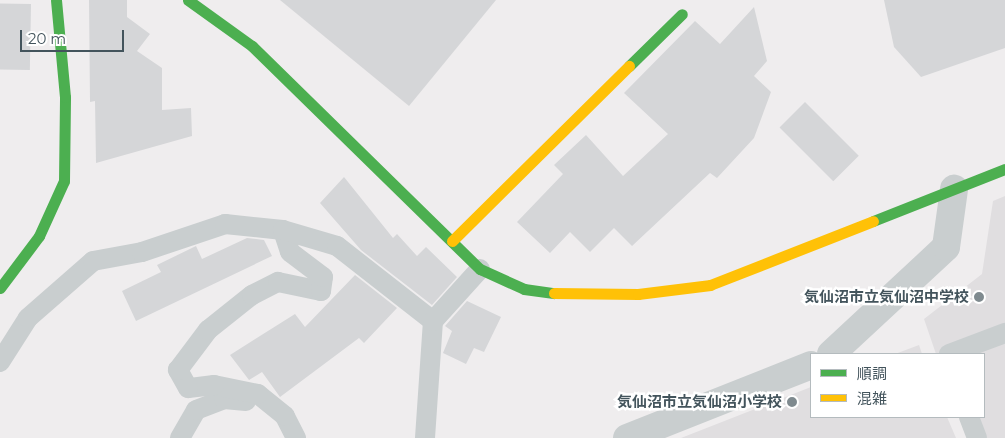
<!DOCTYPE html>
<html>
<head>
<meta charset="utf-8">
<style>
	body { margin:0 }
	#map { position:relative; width:1005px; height:438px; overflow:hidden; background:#efedee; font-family:Montserrat,"Noto Sans JP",sans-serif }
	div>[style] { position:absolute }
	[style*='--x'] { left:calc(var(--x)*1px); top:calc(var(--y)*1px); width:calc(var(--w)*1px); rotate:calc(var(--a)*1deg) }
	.education>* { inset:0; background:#e0dee0 }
	.building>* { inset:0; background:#d5d6d8; transform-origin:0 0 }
	.lane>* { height:20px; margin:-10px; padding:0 10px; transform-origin:10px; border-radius:10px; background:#c9cecf }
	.street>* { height:28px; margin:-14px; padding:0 14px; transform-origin:14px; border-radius:14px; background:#c9cecf }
	.fast>* { height:11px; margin:-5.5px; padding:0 5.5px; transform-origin:5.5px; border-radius:5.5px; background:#4caf50 }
	.slow>* { height:11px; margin:-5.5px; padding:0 5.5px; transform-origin:5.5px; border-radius:5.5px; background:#ffc107 }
	.dots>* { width:14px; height:14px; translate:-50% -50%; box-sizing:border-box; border:2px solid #fff; border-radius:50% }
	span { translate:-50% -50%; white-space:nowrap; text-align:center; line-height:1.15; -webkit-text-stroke:5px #fff; paint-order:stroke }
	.poi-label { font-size:15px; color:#43545c; font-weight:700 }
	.right { translate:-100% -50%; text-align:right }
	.legend { position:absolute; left:810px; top:353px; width:175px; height:65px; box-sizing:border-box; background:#fff; border:1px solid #b4bbbe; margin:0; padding:6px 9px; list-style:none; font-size:15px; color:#43545c }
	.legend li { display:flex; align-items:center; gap:10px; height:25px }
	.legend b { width:25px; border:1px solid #b4bbbe }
	.scale { position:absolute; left:20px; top:30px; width:104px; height:22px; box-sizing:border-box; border:2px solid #43545c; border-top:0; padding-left:6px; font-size:15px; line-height:18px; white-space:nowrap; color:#43545c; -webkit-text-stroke:4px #fff; paint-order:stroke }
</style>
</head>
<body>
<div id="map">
	<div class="education">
		<div style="clip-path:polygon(1005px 196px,1005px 438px,967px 438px,959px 417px,984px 417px,984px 354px,936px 354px,924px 319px,982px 274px,993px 201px)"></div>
		<div style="clip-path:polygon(919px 345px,922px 354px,895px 354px)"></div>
		<div style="clip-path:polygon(811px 387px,811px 417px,947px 417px,956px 438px,681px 438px)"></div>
	</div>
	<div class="building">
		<div style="clip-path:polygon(89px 0,127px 0,127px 17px,150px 34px,137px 51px,162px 68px,162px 110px,191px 108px,192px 136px,96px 163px,95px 101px,90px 102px)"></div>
		<div style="clip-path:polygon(280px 0,496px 0,409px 106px)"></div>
		<div style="clip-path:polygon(884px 0,1005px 0,1005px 48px,921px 77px,894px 47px)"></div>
		<div style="left:31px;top:4px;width:66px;height:31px;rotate:91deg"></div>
		<div style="clip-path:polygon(754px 7px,767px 61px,754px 76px,771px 92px,754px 138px,717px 178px,710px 173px,632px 246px,614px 228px,590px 252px,570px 232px,550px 253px,517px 222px,563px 174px,554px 165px,586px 135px,623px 176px,668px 134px,624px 93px,695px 21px,720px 44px)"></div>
		<div style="left:805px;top:102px;width:76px;height:36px;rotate:45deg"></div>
		<div style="clip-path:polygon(344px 177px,393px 238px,397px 234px,417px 256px,426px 247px,457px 277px,432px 305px,361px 250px,320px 203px)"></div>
		<div style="clip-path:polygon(247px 238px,264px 240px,272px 256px,136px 321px,122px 291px,161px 272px,157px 265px,196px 246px,202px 259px)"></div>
		<div style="clip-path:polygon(355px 275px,397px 308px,364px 343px,359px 338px,280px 397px,262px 372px,249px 380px,230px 355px,295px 314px,305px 327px)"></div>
		<div style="clip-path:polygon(467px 301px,501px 317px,484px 352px,474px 348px,466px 364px,443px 353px,452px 331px,445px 326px)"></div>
	</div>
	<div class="lane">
		<div style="--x:949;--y:354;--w:60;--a:-20.6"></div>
		<div style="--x:0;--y:362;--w:52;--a:-57.5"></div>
		<div style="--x:28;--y:318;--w:86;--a:-41.2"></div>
		<div style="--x:93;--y:261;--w:50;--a:-10.4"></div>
		<div style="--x:142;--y:252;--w:88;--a:-18.6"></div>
		<div style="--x:225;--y:224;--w:58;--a:5.9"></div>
		<div style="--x:969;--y:417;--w:22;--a:69"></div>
		<div style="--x:180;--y:438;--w:32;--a:-60"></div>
		<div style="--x:196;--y:410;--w:30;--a:-21"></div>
		<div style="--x:224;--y:399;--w:22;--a:5"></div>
		<div style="--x:296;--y:438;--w:25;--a:-117"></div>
		<div style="--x:285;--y:416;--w:35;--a:-141"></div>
		<div style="--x:258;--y:394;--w:45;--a:-168.4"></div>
		<div style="--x:214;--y:385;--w:26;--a:173"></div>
		<div style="--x:188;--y:388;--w:21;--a:-119"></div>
		<div style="--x:178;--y:370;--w:50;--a:-53.1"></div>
		<div style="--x:208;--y:330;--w:56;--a:-38.5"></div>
		<div style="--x:252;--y:295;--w:29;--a:-27"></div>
		<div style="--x:278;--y:282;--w:44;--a:11.8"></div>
		<div style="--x:321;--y:291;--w:14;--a:-82"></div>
		<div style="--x:323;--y:277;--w:41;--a:-142.9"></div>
		<div style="--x:290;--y:252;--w:23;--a:-108"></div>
		<div style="--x:283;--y:230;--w:56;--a:16.5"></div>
		<div style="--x:337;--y:246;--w:122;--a:38"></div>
		<div style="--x:425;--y:438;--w:117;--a:-86.1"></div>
		<div style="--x:433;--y:321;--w:70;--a:-47.9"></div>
	</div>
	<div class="street">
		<div style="--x:831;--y:354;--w:157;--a:-42.9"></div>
		<div style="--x:946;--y:247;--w:59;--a:-82.1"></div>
		<div style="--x:627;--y:438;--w:198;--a:-21.6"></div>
	</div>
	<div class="fast">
		<div style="--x:188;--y:0;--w:79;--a:35.7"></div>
		<div style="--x:252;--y:46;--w:319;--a:44.4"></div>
		<div style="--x:480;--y:269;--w:48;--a:24.4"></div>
		<div style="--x:524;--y:289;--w:30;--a:8"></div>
		<div style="--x:629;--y:66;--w:74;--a:-44.5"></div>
		<div style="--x:873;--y:221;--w:142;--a:-21.5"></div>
		<div style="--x:0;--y:288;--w:65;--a:-53.1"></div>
		<div style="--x:39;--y:236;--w:60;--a:-65.6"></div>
		<div style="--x:64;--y:181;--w:84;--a:-89.3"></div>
		<div style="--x:65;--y:97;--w:97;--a:-95.3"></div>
	</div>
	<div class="slow">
		<div style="--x:452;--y:241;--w:249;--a:-44.7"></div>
		<div style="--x:554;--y:293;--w:84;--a:0.7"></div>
		<div style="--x:638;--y:294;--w:73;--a:-7.1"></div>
		<div style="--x:710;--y:285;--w:175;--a:-21.4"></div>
	</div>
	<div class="dots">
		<div style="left:979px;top:297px;background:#7f8a8f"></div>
		<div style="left:792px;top:402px;background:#7f8a8f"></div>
	</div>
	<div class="poi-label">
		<span class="right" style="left:969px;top:297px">気仙沼市立気仙沼中学校</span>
		<span class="right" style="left:782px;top:402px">気仙沼市立気仙沼小学校</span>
	</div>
	<ul class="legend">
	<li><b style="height:6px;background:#4caf50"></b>順調</li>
	<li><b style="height:6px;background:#ffc107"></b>混雑</li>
	</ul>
	<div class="scale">20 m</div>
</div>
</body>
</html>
